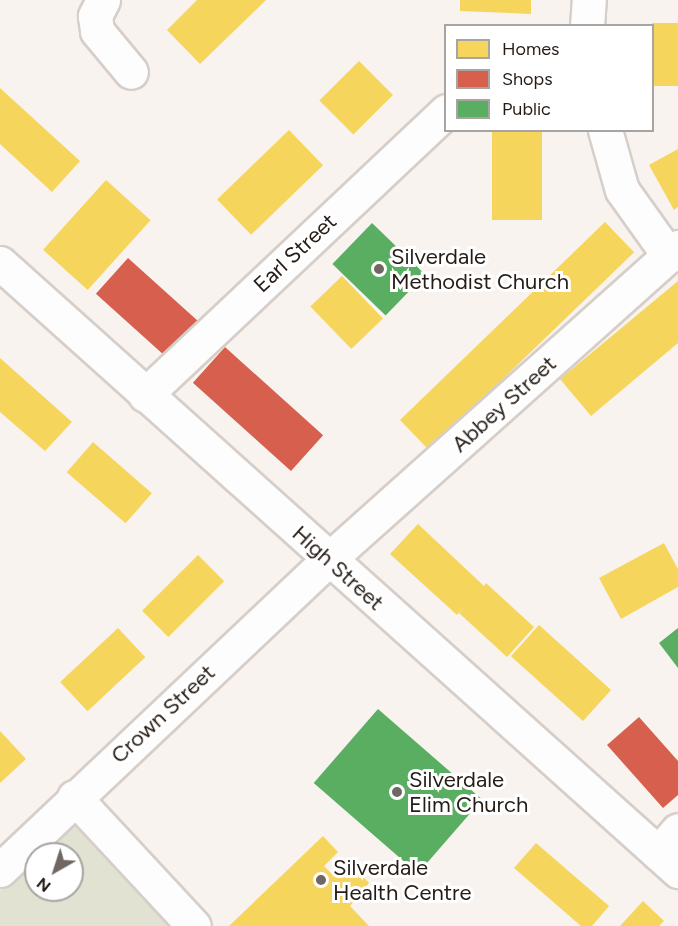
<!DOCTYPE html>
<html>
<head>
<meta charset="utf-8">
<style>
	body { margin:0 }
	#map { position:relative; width:678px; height:926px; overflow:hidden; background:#f9f3ef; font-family:Figtree,sans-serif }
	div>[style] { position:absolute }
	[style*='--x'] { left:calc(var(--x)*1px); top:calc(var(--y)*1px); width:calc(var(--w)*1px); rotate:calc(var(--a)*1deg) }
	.green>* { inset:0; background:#e2e2d2 }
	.homes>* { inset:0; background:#f6d55c; transform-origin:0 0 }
	.shops>* { inset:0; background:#d6604d; transform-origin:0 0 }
	.public>* { inset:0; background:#5aae61; transform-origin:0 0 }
	.roads { filter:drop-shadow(2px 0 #d6cec9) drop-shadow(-2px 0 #d6cec9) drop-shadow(0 2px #d6cec9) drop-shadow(0 -2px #d6cec9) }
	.minor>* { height:33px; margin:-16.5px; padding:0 16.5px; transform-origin:16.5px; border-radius:16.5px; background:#fefdfd }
	.tertiary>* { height:33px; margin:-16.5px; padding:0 16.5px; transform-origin:16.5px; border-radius:16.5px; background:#fefdfd }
	.dots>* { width:16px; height:16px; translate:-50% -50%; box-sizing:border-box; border:3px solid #fff; border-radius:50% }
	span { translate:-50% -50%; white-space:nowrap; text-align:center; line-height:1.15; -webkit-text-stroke:6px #fff; paint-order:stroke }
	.street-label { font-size:22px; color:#261c16 }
	.poi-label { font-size:22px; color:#261c16 }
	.left { translate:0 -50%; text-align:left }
	.legend { position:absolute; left:444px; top:24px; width:210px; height:108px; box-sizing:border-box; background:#fff; border:2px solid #a8a4a2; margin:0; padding:8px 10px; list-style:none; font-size:18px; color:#261c16 }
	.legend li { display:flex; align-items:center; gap:12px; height:30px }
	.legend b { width:30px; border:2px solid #a8a4a2 }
	.north { position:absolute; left:24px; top:842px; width:60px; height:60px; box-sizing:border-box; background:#fff; border:2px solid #a8a4a2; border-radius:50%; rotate:219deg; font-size:16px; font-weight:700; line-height:24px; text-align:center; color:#261c16 }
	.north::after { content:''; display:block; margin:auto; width:21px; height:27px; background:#706762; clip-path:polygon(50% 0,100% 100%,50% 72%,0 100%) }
</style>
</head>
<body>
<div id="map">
	<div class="green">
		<div style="clip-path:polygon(evenodd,69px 820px,156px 907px,173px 926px,0 926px,0 890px,69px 820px,36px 854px,72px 854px,72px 890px,36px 890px,36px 854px)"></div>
	</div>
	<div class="homes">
		<div style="clip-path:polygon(197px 0,266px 0,200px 64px,167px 30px)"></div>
		<div style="clip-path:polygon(460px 0,531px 0,531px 14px,460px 11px)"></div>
		<div style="left:678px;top:23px;width:63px;height:26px;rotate:90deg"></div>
		<div style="left:359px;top:61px;width:48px;height:56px;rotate:45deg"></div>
		<div style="clip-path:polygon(0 88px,80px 161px,52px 192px,0 144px)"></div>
		<div style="left:289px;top:130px;width:49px;height:100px;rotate:46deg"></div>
		<div style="left:492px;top:130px;width:50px;height:90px"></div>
		<div style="clip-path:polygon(678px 149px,678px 207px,674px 210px,649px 165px)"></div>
		<div style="left:106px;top:180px;width:60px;height:94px;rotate:42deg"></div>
		<div style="left:605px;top:222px;width:42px;height:285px;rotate:46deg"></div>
		<div style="left:342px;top:276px;width:59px;height:44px;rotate:46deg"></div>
		<div style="clip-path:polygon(678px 281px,678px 343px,591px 416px,560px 379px)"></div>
		<div style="clip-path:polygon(0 358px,72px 422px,45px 451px,0 412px)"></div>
		<div style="left:93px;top:442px;width:78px;height:40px;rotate:41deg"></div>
		<div style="clip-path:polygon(418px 524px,484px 586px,486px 583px,534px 627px,507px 657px,459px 613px,465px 605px,457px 615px,390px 554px)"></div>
		<div style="clip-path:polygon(664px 543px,678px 569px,678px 587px,621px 619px,599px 578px)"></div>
		<div style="left:198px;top:555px;width:37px;height:79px;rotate:45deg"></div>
		<div style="left:539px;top:625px;width:97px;height:42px;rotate:42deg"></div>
		<div style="left:118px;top:628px;width:40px;height:79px;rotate:47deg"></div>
		<div style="clip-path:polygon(0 731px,26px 759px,0 783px)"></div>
		<div style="clip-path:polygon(323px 836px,338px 852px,324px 866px,334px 876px,349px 862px,369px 883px,350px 906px,369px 926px,229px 926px)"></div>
		<div style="clip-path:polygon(536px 843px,609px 906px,592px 926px,581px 926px,514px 868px)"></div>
		<div style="clip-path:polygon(643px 901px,664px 921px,659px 926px,620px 926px)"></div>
	</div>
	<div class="shops">
		<div style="left:128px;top:258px;width:96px;height:48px;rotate:42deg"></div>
		<div style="left:225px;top:347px;width:132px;height:48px;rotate:42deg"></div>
		<div style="clip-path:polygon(639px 717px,678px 761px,678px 795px,663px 808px,607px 745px)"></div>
	</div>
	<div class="public">
		<div style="left:372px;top:223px;width:74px;height:57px;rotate:44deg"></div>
		<div style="clip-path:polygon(678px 628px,678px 668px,659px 643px)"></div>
		<div style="left:378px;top:709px;width:138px;height:98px;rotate:41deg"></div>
	</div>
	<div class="roads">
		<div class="minor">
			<div style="--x:103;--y:0;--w:18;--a:117"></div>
			<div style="--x:95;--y:16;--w:15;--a:82"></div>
			<div style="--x:97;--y:31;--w:53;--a:50.3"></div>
			<div style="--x:587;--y:26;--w:26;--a:-86"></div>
			<div style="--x:605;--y:130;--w:62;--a:74.2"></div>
			<div style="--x:622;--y:190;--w:81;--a:54.5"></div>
			<div style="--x:145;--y:395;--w:414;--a:-43.3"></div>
			<div style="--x:74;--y:797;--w:176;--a:47.1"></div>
			<div style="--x:658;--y:853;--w:30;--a:-49"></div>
			<div style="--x:0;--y:870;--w:451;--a:-43.4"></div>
			<div style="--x:328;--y:560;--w:470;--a:-41.8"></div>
		</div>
		<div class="tertiary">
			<div style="--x:0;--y:263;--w:911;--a:41.88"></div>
		</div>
	</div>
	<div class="dots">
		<div style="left:379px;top:269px;background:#706762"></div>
		<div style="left:397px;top:792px;background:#706762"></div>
		<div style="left:321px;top:880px;background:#706762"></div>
	</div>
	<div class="street-label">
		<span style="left:295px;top:253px;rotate:-43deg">Earl Street</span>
		<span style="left:504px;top:404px;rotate:-42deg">Abbey Street</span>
		<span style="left:338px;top:568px;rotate:42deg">High Street</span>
		<span style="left:163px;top:714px;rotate:-43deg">Crown Street</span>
	</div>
	<div class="poi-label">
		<span class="left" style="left:391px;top:269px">Silverdale<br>Methodist Church</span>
		<span class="left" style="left:409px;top:792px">Silverdale<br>Elim Church</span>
		<span class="left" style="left:333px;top:880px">Silverdale<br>Health Centre</span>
	</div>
	<ul class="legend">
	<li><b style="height:16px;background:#f6d55c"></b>Homes</li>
	<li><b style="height:16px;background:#d6604d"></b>Shops</li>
	<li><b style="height:16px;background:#5aae61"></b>Public</li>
	</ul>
	<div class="north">N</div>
</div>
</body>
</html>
